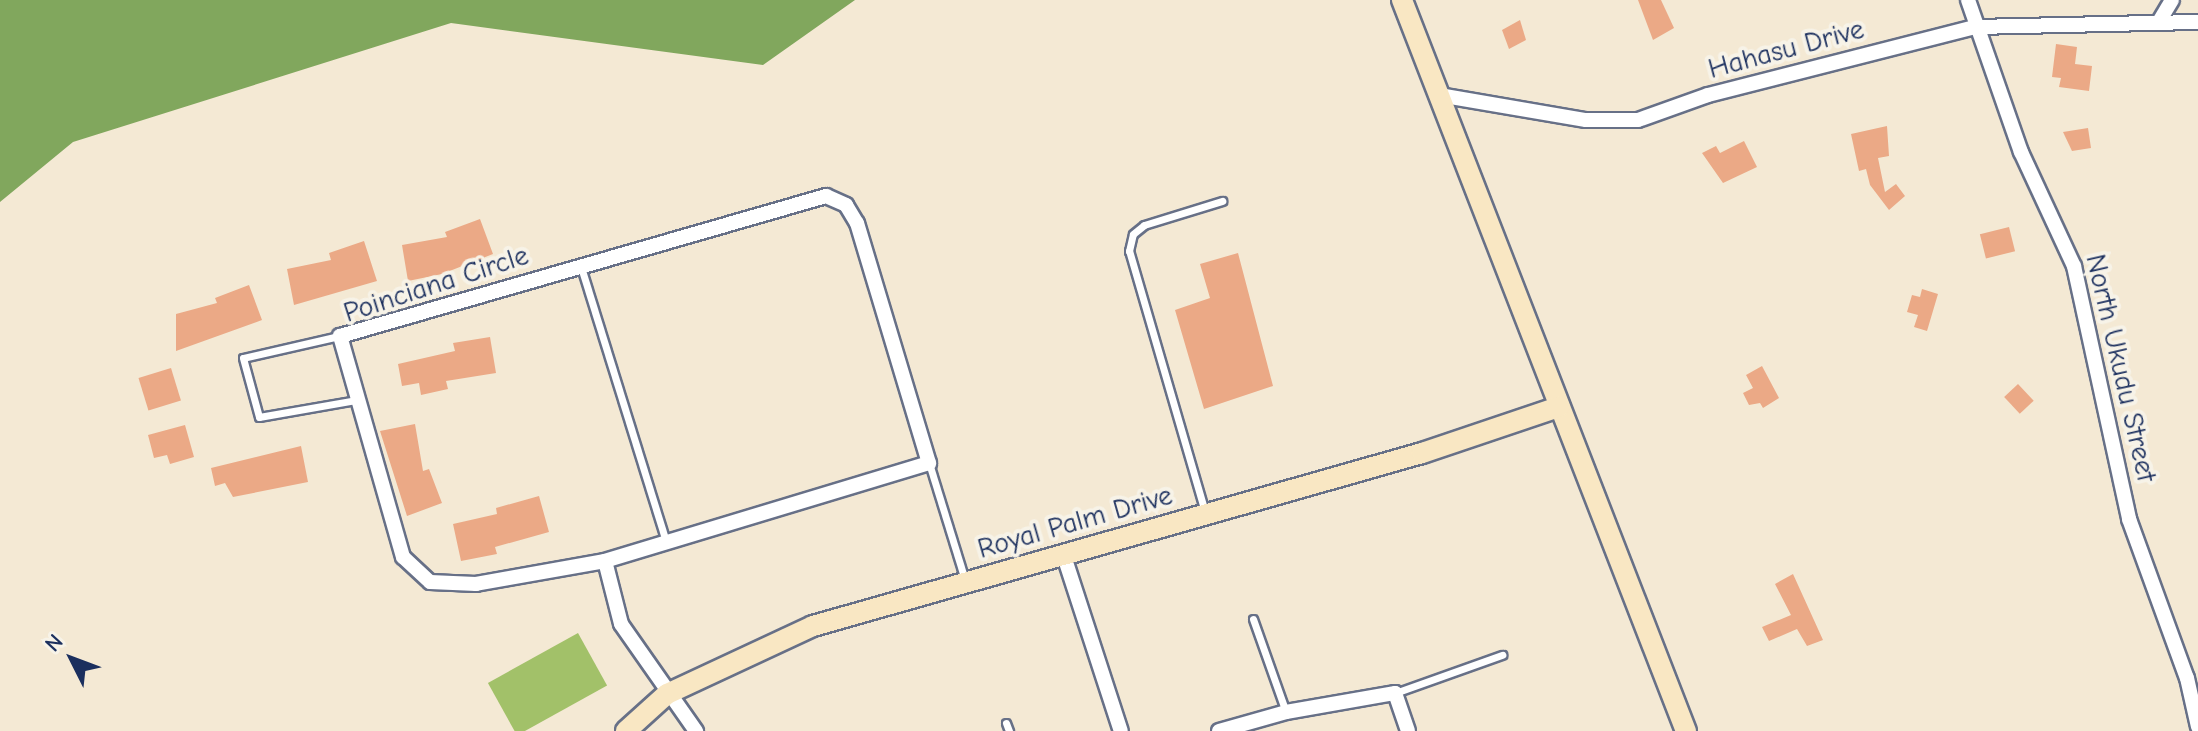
<!DOCTYPE html>
<html>
<head>
<meta charset="utf-8">
<style>
	body { margin:0 }
	#map { position:relative; width:2198px; height:731px; overflow:hidden; background:#f4e9d4; font-family:"Comic Neue",sans-serif }
	div>[style] { position:absolute }
	[style*='--x'] { left:calc(var(--x)*1px); top:calc(var(--y)*1px); width:calc(var(--w)*1px); rotate:calc(var(--a)*1deg) }
	.green>* { inset:0; background:#a2c169; transform-origin:0 0 }
	.forest>* { inset:0; background:#81a75d }
	.building>* { inset:0; background:#eba986; transform-origin:0 0 }
	.roads { filter:drop-shadow(2px 0 #677087) drop-shadow(-2px 0 #677087) drop-shadow(0 2px #677087) drop-shadow(0 -2px #677087) }
	.lane>* { height:7px; margin:-3.5px; padding:0 3.5px; transform-origin:3.5px; border-radius:3.5px; background:#fff }
	.street>* { height:14px; margin:-7px; padding:0 7px; transform-origin:7px; border-radius:7px; background:#fff }
	.secondary>* { height:20px; margin:-10px; padding:0 10px; transform-origin:10px; border-radius:10px; background:#f9e7c3 }
	span { translate:-50% -50%; white-space:nowrap; text-align:center; line-height:1.15; -webkit-text-stroke:8px #f7f3e8; paint-order:stroke }
	.street-label { font-size:28px; color:#1b2f5e }
	.north { position:absolute; left:32px; top:619px; width:80px; height:80px; -webkit-text-stroke:6px #f7f3e8; paint-order:stroke; rotate:312deg; font-size:22px; font-weight:700; line-height:32px; text-align:center; color:#1b2f5e }
	.north::after { content:''; display:block; margin:auto; width:28px; height:36px; background:#1b2f5e; clip-path:polygon(50% 0,100% 100%,50% 72%,0 100%) }
</style>
</head>
<body>
<div id="map">
	<div class="green">
		<div style="left:578px;top:633px;width:60px;height:103px;rotate:61deg"></div>
	</div>
	<div class="forest">
		<div style="clip-path:polygon(0 0,855px 0,763px 65px,451px 23px,73px 142px,0 202px)"></div>
	</div>
	<div class="building">
		<div style="clip-path:polygon(1638px 0,1661px 0,1674px 28px,1653px 40px)"></div>
		<div style="clip-path:polygon(1520px 20px,1526px 40px,1509px 49px,1502px 30px)"></div>
		<div style="clip-path:polygon(2056px 44px,2077px 47px,2075px 64px,2092px 66px,2089px 91px,2059px 87px,2061px 78px,2052px 77px)"></div>
		<div style="clip-path:polygon(1887px 126px,1889px 156px,1878px 158px,1885px 192px,1896px 184px,1905px 196px,1889px 210px,1870px 185px,1866px 169px,1859px 171px,1851px 134px)"></div>
		<div style="clip-path:polygon(2088px 128px,2091px 148px,2072px 151px,2063px 132px)"></div>
		<div style="clip-path:polygon(1744px 141px,1757px 167px,1723px 183px,1702px 153px,1716px 146px,1720px 153px)"></div>
		<div style="clip-path:polygon(480px 219px,493px 254px,442px 274px,408px 281px,402px 245px,447px 237px,445px 232px)"></div>
		<div style="left:2009px;top:227px;width:25px;height:30px;rotate:76deg"></div>
		<div style="clip-path:polygon(364px 241px,377px 281px,294px 305px,287px 269px,331px 260px,329px 253px)"></div>
		<div style="clip-path:polygon(1238px 253px,1273px 386px,1204px 409px,1175px 310px,1210px 298px,1200px 264px)"></div>
		<div style="clip-path:polygon(249px 285px,262px 320px,176px 351px,176px 314px,217px 303px,215px 298px)"></div>
		<div style="clip-path:polygon(1922px 289px,1938px 294px,1927px 331px,1914px 327px,1918px 315px,1907px 312px,1912px 295px,1920px 297px)"></div>
		<div style="clip-path:polygon(490px 337px,496px 373px,446px 381px,448px 389px,421px 395px,419px 383px,402px 386px,398px 364px,455px 351px,453px 343px)"></div>
		<div style="clip-path:polygon(1762px 366px,1779px 398px,1763px 408px,1760px 403px,1749px 405px,1743px 393px,1753px 388px,1746px 375px)"></div>
		<div style="left:171px;top:368px;width:34px;height:34px;rotate:73deg"></div>
		<div style="left:2018px;top:384px;width:23px;height:19px;rotate:47deg"></div>
		<div style="clip-path:polygon(415px 424px,423px 471px,429px 469px,442px 503px,407px 516px,380px 431px)"></div>
		<div style="clip-path:polygon(185px 425px,194px 457px,170px 464px,167px 455px,154px 458px,148px 435px)"></div>
		<div style="clip-path:polygon(301px 446px,308px 482px,233px 497px,225px 483px,215px 486px,211px 468px)"></div>
		<div style="clip-path:polygon(539px 496px,549px 532px,495px 547px,497px 554px,461px 561px,453px 524px,497px 514px,496px 508px)"></div>
		<div style="clip-path:polygon(1793px 574px,1823px 640px,1807px 646px,1797px 629px,1769px 641px,1762px 627px,1791px 615px,1775px 584px)"></div>
	</div>
	<div class="roads">
		<div class="lane">
			<div style="--x:581;--y:267;--w:287;--a:72.8"></div>
			<div style="--x:339;--y:336;--w:98;--a:167.1"></div>
			<div style="--x:243;--y:358;--w:61;--a:74.8"></div>
			<div style="--x:259;--y:417;--w:98;--a:-9.9"></div>
			<div style="--x:929;--y:463;--w:122;--a:72.9"></div>
			<div style="--x:1205;--y:512;--w:272;--a:-106.2"></div>
			<div style="--x:1129;--y:251;--w:17;--a:-77"></div>
			<div style="--x:1133;--y:234;--w:14;--a:-39"></div>
			<div style="--x:1144;--y:225;--w:82;--a:-17.1"></div>
			<div style="--x:1253;--y:619;--w:99;--a:70.5"></div>
			<div style="--x:1395;--y:693;--w:114;--a:-19.6"></div>
			<div style="--x:1006;--y:723;--w:9;--a:69"></div>
		</div>
		<div class="street">
			<div style="--x:1968;--y:0;--w:161;--a:70.8"></div>
			<div style="--x:2021;--y:152;--w:126;--a:65.1"></div>
			<div style="--x:2074;--y:266;--w:259;--a:77.7"></div>
			<div style="--x:2129;--y:519;--w:169;--a:70"></div>
			<div style="--x:2187;--y:678;--w:50;--a:77.3"></div>
			<div style="--x:2160;--y:20;--w:23;--a:-59"></div>
			<div style="--x:1439;--y:95;--w:149;--a:9.7"></div>
			<div style="--x:1586;--y:120;--w:52;--a:0"></div>
			<div style="--x:1638;--y:120;--w:74;--a:-19.7"></div>
			<div style="--x:1708;--y:95;--w:276;--a:-14.3"></div>
			<div style="--x:1975;--y:27;--w:223;--a:-1.3"></div>
			<div style="--x:826;--y:196;--w:22;--a:24"></div>
			<div style="--x:846;--y:205;--w:21;--a:59"></div>
			<div style="--x:857;--y:223;--w:251;--a:73.3"></div>
			<div style="--x:929;--y:463;--w:338;--a:163.2"></div>
			<div style="--x:605;--y:561;--w:131;--a:169.9"></div>
			<div style="--x:476;--y:584;--w:46;--a:-177.5"></div>
			<div style="--x:430;--y:582;--w:37;--a:-137"></div>
			<div style="--x:403;--y:557;--w:230;--a:-105.9"></div>
			<div style="--x:340;--y:336;--w:506;--a:-16.07"></div>
			<div style="--x:1063;--y:553;--w:187;--a:72"></div>
			<div style="--x:605;--y:561;--w:65;--a:75.7"></div>
			<div style="--x:621;--y:624;--w:131;--a:55"></div>
			<div style="--x:1219;--y:731;--w:70;--a:-15.8"></div>
			<div style="--x:1286;--y:712;--w:111;--a:-9.9"></div>
			<div style="--x:1395;--y:693;--w:40;--a:71.1"></div>
		</div>
		<div class="secondary">
			<div style="--x:1402;--y:0;--w:784;--a:68.77"></div>
			<div style="--x:626;--y:731;--w:55;--a:-42.1"></div>
			<div style="--x:667;--y:694;--w:161;--a:-25"></div>
			<div style="--x:813;--y:626;--w:633;--a:-15.86"></div>
			<div style="--x:1422;--y:453;--w:145;--a:-18.6"></div>
		</div>
	</div>
	<div class="street-label">
		<span style="left:1786px;top:49px;rotate:-15deg">Hahasu Drive</span>
		<span style="left:436px;top:284px;rotate:-18deg">Poinciana Circle</span>
		<span style="left:2121px;top:368px;rotate:77deg">North Ukudu Street</span>
		<span style="left:1075px;top:522px;rotate:-16deg">Royal Palm Drive</span>
	</div>
	<div class="north">N</div>
</div>
</body>
</html>
